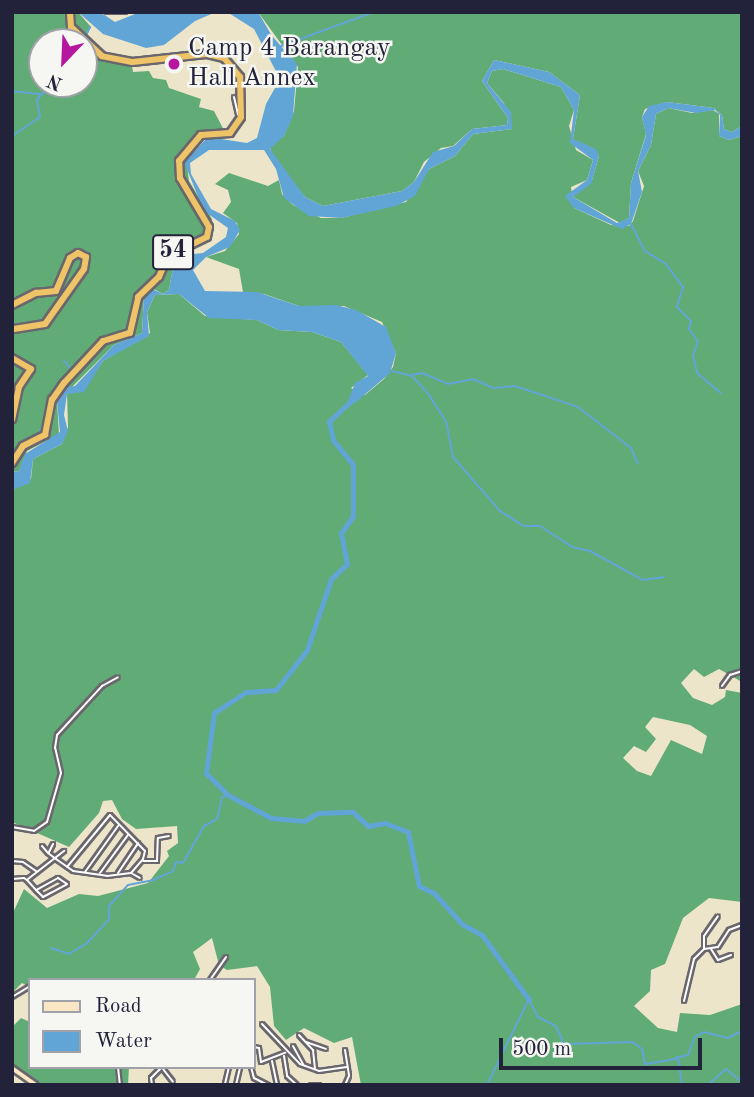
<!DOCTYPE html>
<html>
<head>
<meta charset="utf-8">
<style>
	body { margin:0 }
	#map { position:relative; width:754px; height:1097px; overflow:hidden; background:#ece5c9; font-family:"Old Standard TT",serif }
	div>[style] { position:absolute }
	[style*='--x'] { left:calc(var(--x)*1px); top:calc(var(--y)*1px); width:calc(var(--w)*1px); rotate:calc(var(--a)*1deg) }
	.forest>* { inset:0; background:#61ac76 }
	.water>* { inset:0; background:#61a5d6 }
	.stream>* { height:2px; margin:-1px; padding:0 1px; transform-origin:1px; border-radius:1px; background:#61a5d6 }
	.river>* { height:5px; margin:-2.5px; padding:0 2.5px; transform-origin:2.5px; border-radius:2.5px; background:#61a5d6 }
	.roads { filter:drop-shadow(2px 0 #69666d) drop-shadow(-2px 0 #69666d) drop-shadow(0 2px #69666d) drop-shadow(0 -2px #69666d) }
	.street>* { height:2px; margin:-1px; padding:0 1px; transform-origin:1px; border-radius:1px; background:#fff }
	.secondary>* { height:3.5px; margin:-1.75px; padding:0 1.75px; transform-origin:1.75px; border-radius:1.75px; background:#f9e7c3 }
	.highway>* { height:6px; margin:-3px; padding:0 3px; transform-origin:3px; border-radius:3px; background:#efc469 }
	.dots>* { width:19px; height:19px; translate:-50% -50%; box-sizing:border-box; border:4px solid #f6f6f2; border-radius:50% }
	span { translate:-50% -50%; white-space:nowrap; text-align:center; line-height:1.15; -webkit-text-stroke:5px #f6f6f2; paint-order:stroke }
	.shield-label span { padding:2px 5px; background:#f6f6f2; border:2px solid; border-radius:5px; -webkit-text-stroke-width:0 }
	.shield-label { font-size:24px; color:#22223b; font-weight:700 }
	.poi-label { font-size:26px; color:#22223b }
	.left { translate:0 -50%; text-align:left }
	.frame { position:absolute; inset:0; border:14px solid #22223b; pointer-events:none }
	.legend { position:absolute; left:28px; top:978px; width:228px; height:91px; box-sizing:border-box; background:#f6f6f2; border:2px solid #a1a1a9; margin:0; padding:9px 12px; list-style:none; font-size:21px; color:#22223b }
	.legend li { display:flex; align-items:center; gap:14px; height:35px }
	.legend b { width:35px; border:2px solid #a1a1a9 }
	.north { position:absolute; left:28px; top:28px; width:70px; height:70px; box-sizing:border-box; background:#f6f6f2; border:2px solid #a1a1a9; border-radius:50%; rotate:203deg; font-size:19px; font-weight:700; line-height:28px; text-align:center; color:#22223b }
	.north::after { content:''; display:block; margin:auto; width:24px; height:32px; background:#b5179e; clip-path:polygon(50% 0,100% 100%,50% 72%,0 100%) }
	.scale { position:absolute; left:499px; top:1038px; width:203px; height:32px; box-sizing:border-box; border:4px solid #22223b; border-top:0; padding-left:9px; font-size:21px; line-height:24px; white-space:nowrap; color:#22223b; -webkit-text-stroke:5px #f6f6f2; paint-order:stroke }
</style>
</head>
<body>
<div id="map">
	<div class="forest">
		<div style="clip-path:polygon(12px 12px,78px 12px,91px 27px,84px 42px,42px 42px,42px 84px,84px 84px,84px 51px,91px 57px,132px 65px,133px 72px,149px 71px,153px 78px,166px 80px,169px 88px,201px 99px,199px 107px,214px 111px,228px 138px,207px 137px,186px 157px,189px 181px,212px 219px,211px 237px,189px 249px,191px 254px,175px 256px,169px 290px,163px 294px,152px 288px,144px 296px,142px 333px,114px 345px,57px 402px,59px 434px,27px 451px,19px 471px,12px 472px)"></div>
		<div style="clip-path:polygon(258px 12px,742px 12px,742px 126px,732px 132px,724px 129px,722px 115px,714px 108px,667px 102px,645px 109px,642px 117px,646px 134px,631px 183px,629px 218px,620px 223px,573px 197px,592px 180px,599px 156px,573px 139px,580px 95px,549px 72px,494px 60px,482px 81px,508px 118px,507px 125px,472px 129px,453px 146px,441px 148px,424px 162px,414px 182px,402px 191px,323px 206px,305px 197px,272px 156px,270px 146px,284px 136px,294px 111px,298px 67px)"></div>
		<div style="clip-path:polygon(evenodd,503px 69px,561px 87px,574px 110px,569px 126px,576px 150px,593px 160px,587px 180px,571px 187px,574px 208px,611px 225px,629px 226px,633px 221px,644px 186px,638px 171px,651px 145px,656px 114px,668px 108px,692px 113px,713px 110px,719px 114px,719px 136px,729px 140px,742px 136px,742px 682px,719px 669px,704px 677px,694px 669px,681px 683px,693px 698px,712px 705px,725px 697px,726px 690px,742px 693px,742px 902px,709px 898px,683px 918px,665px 964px,651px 970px,650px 991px,634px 1006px,658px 1028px,677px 1032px,680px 1013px,710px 1015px,742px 1004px,742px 1085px,361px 1085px,352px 1037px,334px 1043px,304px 1028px,286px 1040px,274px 1026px,270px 987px,257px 966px,227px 970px,219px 965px,212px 938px,193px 952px,200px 969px,194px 980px,30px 980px,30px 987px,22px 983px,12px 993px,12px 915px,24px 889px,47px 908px,79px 894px,98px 896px,148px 883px,169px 856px,167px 851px,178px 843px,177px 826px,136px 829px,122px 819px,112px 800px,103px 801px,99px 813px,69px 847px,12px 822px,12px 490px,31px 479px,33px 459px,62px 444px,68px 427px,67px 394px,86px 386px,103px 361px,150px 333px,147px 312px,155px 295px,179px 294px,205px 316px,257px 320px,278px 330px,312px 332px,341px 342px,368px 375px,351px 388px,365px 395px,384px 379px,393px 367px,396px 353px,382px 322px,344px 306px,299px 306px,264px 294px,243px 292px,239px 269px,206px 257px,225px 251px,239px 234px,237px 223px,223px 213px,231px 202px,228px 190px,215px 184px,229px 173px,268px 186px,279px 180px,282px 194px,293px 205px,321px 218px,341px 218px,406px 202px,429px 169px,455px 156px,473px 134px,512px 129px,504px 103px,487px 83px,492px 71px,503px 69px,653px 717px,690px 725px,707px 736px,702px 754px,671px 740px,651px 776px,637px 771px,623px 758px,634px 746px,646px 752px,656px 739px,645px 727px,653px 717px)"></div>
		<div style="clip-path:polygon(21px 1018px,30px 1022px,30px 1067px,129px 1067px,128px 1085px,43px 1085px,17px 1069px,12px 1065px,12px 1027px)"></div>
	</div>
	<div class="water">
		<div style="clip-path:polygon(78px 12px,100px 12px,115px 22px,140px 12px,216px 12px,195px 21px,164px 45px,146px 48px,103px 34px)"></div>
		<div style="clip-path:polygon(227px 12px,258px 12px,272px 36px,297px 64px,293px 116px,284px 136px,270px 149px,305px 197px,323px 206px,402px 191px,414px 182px,433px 152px,454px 146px,472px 129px,507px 125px,508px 118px,482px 81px,494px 60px,549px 72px,580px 95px,573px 139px,596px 149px,599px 156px,591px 184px,573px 197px,617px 223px,629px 218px,631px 183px,646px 135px,642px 117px,649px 106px,667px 102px,714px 108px,722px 115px,724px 129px,732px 132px,742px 126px,742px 136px,729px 140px,719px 136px,720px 115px,715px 110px,696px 113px,668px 108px,656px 114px,651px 145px,638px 171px,642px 192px,631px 224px,622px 229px,574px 208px,565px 196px,587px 180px,593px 160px,570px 143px,574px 110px,561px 87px,503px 69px,492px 71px,487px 83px,511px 112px,512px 129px,473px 134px,455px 156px,429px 169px,415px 196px,396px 206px,341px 218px,309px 216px,284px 198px,276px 169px,264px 150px,209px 150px,190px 163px,191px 174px,211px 209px,235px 221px,240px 230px,230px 247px,206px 257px,193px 270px,205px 291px,257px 292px,299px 306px,336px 305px,356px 310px,386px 327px,396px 353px,390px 373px,355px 403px,347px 404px,355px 383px,368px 376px,341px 342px,312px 332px,278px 330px,257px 320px,209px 318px,179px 294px,155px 295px,147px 312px,149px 336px,103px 361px,84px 392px,67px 394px,64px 415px,68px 431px,62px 444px,33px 459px,30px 483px,12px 490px,12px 472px,19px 471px,25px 454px,60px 432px,57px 402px,66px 387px,75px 386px,114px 345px,142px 333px,144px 296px,150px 288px,163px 294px,169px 290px,175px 256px,203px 253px,226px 237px,228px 228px,204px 211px,184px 162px,208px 137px,247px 143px,257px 138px,266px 104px,280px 79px,254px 29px)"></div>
	</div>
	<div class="stream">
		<div style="--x:82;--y:42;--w:17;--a:-62"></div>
		<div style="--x:281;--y:46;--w:99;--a:-20.1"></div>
		<div style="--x:12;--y:91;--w:30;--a:6"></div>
		<div style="--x:12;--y:136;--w:34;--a:-34"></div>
		<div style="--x:40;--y:117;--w:17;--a:-100"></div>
		<div style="--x:37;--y:100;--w:21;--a:-51"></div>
		<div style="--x:631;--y:224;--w:30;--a:63"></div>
		<div style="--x:645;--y:251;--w:25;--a:32"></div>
		<div style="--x:666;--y:264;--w:29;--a:54"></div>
		<div style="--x:683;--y:287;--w:21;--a:107"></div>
		<div style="--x:677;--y:307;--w:20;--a:45"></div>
		<div style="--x:691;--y:321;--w:8;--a:104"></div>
		<div style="--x:689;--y:329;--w:15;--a:53"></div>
		<div style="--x:698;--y:341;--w:15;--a:110"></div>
		<div style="--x:693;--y:355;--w:18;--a:77"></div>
		<div style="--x:697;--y:373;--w:31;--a:40"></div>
		<div style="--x:64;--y:361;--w:11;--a:49"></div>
		<div style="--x:392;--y:371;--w:21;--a:14"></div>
		<div style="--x:412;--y:376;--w:22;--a:47"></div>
		<div style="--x:427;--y:392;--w:35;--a:57"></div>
		<div style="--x:446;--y:421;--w:37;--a:79"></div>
		<div style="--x:453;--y:457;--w:72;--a:49"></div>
		<div style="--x:500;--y:511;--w:28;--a:32"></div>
		<div style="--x:524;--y:526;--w:16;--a:0"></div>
		<div style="--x:540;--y:526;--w:38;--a:33"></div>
		<div style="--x:572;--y:547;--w:18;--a:13"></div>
		<div style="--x:590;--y:551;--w:60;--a:28.7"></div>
		<div style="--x:643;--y:580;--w:21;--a:-8"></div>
		<div style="--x:412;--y:375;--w:10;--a:-11"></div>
		<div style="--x:422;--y:373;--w:28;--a:23"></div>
		<div style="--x:448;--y:384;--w:25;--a:-11"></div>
		<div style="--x:473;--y:379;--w:22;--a:24"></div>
		<div style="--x:493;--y:388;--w:22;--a:-5"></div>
		<div style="--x:515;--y:386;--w:66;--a:18.4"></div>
		<div style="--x:578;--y:407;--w:67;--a:37.7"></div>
		<div style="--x:631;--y:448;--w:17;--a:66"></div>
		<div style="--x:12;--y:451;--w:32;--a:-34"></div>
		<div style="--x:39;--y:433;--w:11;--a:-63"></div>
		<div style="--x:51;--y:948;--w:19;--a:18"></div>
		<div style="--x:69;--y:954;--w:21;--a:-31"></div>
		<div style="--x:87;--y:943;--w:33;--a:-47"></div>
		<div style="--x:109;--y:919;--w:13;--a:-90"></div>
		<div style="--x:109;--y:906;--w:28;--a:-48"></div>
		<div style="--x:128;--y:885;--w:25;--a:-11"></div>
		<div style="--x:153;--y:880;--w:22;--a:-24"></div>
		<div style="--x:173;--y:871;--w:9;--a:-72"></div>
		<div style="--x:176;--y:862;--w:7;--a:8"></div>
		<div style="--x:183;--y:863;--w:43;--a:-60.4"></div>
		<div style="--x:204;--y:826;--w:15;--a:-28"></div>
		<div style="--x:217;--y:819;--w:23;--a:-77"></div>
		<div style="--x:222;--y:797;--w:6;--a:-18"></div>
		<div style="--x:529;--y:1000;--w:19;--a:62"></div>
		<div style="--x:538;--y:1017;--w:20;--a:27"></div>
		<div style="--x:556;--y:1026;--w:20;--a:66"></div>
		<div style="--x:564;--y:1044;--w:69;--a:-1.7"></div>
		<div style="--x:633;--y:1042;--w:11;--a:38"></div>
		<div style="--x:642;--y:1049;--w:15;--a:79"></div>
		<div style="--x:645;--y:1064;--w:33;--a:-9"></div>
		<div style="--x:678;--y:1059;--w:26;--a:81"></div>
		<div style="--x:675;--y:1058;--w:13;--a:-13"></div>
		<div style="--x:688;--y:1055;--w:19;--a:-69"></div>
		<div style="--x:695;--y:1037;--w:10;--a:-29"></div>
		<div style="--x:704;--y:1032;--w:25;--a:14"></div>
		<div style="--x:728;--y:1038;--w:16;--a:-27"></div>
		<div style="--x:487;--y:1085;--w:93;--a:-64"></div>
		<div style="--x:708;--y:1085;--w:24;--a:-42"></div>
		<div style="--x:726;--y:1069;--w:21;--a:39"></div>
	</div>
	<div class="river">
		<div style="--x:353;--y:399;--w:33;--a:137"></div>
		<div style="--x:329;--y:421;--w:19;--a:78"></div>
		<div style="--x:333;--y:440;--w:32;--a:51"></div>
		<div style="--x:353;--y:465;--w:51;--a:90"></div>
		<div style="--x:353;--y:516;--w:21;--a:125"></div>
		<div style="--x:341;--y:533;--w:32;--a:79"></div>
		<div style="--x:347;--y:564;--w:22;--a:137"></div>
		<div style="--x:331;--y:579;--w:75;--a:108.7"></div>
		<div style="--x:307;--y:650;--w:51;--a:127.8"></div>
		<div style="--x:276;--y:690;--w:30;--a:176"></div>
		<div style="--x:246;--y:692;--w:38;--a:147"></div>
		<div style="--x:214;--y:713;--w:61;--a:97.6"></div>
		<div style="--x:206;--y:773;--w:31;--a:45"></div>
		<div style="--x:228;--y:795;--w:49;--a:28.1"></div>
		<div style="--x:271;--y:818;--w:33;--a:5"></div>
		<div style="--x:304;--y:821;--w:16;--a:-30"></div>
		<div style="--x:318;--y:813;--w:35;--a:-2"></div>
		<div style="--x:353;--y:812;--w:21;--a:43"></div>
		<div style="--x:368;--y:826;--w:17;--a:-10"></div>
		<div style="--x:385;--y:823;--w:25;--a:21"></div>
		<div style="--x:408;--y:832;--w:55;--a:78.5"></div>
		<div style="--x:419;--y:886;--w:17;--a:25"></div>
		<div style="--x:434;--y:893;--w:42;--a:47.9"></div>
		<div style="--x:462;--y:924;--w:23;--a:29"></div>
		<div style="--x:482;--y:935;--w:80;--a:54.1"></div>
	</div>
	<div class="roads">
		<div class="street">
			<div style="--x:107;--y:12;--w:18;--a:0"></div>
			<div style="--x:234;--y:97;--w:18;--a:77"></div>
			<div style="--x:722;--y:686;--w:14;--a:-54"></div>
			<div style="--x:730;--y:675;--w:13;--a:-18"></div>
			<div style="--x:12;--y:827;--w:22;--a:10"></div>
			<div style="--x:34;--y:831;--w:16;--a:-35"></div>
			<div style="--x:47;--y:822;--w:51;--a:-74.1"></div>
			<div style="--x:61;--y:773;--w:26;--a:-103"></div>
			<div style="--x:55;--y:748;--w:13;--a:-81"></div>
			<div style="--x:57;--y:735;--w:67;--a:-47.4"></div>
			<div style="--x:102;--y:686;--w:18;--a:-29"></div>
			<div style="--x:42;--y:846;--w:9;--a:49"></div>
			<div style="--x:48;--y:853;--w:10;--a:37"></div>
			<div style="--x:56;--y:859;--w:21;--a:35"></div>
			<div style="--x:73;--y:871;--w:34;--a:8"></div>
			<div style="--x:107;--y:876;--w:24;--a:-7"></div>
			<div style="--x:131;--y:873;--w:18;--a:-49"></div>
			<div style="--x:143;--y:859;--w:8;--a:-76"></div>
			<div style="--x:145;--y:851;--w:50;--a:-134.2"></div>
			<div style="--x:110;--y:815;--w:67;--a:129.6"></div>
			<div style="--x:49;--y:852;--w:9;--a:-63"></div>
			<div style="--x:12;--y:861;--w:11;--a:5"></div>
			<div style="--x:23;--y:862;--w:16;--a:35"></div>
			<div style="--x:143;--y:861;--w:14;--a:0"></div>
			<div style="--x:157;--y:861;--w:23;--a:-88"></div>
			<div style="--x:158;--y:838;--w:11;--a:-10"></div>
			<div style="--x:85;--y:872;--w:57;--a:-54.3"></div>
			<div style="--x:100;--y:873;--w:47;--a:-53.6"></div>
			<div style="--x:118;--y:873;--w:36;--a:-56"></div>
			<div style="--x:131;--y:873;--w:10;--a:29"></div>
			<div style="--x:12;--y:879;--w:12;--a:-5"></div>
			<div style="--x:24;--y:878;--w:4;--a:34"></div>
			<div style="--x:27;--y:880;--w:13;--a:48"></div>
			<div style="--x:36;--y:890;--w:10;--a:45"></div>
			<div style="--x:43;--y:897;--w:27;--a:-28"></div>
			<div style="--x:67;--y:884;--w:11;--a:-146"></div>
			<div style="--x:58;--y:878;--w:25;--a:151"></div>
			<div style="--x:28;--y:879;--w:46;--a:-37.9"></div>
			<div style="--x:704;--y:948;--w:12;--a:-90"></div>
			<div style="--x:704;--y:936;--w:24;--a:-55"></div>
			<div style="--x:711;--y:949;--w:13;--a:58"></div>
			<div style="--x:718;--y:960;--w:14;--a:-21"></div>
			<div style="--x:210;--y:980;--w:28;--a:-55"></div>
			<div style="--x:12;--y:997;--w:21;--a:-31"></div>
			<div style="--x:684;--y:1001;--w:43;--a:-76.6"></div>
			<div style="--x:694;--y:959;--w:14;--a:-45"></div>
			<div style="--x:704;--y:949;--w:14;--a:-8"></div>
			<div style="--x:718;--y:947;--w:20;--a:-57"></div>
			<div style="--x:729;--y:930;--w:14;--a:-21"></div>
			<div style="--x:262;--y:1024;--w:55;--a:46.5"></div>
			<div style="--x:300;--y:1064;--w:20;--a:20"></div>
			<div style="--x:319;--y:1071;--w:28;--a:-8"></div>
			<div style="--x:299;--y:1035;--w:21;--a:47"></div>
			<div style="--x:313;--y:1050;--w:19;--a:84"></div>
			<div style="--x:306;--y:1042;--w:21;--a:19"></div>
			<div style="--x:293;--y:1046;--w:21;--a:61"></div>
			<div style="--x:254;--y:1047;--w:5;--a:11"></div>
			<div style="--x:259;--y:1048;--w:14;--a:82"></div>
			<div style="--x:261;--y:1062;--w:26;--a:-21"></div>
			<div style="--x:345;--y:1050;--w:26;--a:81"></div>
			<div style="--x:349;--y:1076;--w:10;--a:114"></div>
			<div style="--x:284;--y:1056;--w:20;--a:81"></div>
			<div style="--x:287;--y:1076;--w:13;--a:42"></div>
			<div style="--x:272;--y:1061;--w:25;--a:78"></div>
			<div style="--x:118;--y:1067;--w:18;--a:84"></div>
			<div style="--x:251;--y:1067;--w:11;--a:75"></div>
			<div style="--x:254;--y:1078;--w:16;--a:27"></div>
			<div style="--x:163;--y:1069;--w:16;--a:52"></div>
			<div style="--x:225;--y:1084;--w:17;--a:-77"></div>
			<div style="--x:152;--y:1085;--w:7;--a:-98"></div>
			<div style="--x:151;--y:1078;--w:16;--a:-45"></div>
			<div style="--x:236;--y:1085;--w:18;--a:-77"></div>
			<div style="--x:311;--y:1085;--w:8;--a:0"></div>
		</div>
		<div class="secondary">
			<div style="--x:12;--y:1068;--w:29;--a:35"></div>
		</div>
		<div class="highway">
			<div style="--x:12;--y:305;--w:27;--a:-27"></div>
			<div style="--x:36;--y:293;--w:20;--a:-6"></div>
			<div style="--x:56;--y:291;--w:36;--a:-67"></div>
			<div style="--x:70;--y:258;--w:9;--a:-32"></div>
			<div style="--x:78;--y:253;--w:9;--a:27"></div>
			<div style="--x:86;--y:257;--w:12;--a:99"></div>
			<div style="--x:84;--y:269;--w:67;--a:125.3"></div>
			<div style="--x:45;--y:324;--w:33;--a:171"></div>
			<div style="--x:12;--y:358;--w:22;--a:30"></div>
			<div style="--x:31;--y:369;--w:22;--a:124"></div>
			<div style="--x:19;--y:387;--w:33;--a:102"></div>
			<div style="--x:12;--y:463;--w:20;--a:-57"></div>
			<div style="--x:23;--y:446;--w:25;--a:-27"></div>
			<div style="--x:45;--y:435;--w:36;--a:-79"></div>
			<div style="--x:52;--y:400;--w:21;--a:-55"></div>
			<div style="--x:64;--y:383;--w:57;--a:-47.1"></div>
			<div style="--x:103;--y:341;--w:28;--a:-17"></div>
			<div style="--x:130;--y:333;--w:37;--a:-77"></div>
			<div style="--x:138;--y:297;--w:29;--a:-44"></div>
			<div style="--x:159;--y:277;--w:23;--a:-67"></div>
			<div style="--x:168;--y:256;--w:43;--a:-26"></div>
			<div style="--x:207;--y:237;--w:10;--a:-79"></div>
			<div style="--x:209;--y:227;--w:57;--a:-120.6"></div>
			<div style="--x:180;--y:178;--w:17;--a:-93"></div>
			<div style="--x:179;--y:161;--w:34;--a:-50"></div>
			<div style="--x:201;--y:135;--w:29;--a:-4"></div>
			<div style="--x:230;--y:133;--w:19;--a:-55"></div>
			<div style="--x:241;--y:117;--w:40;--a:-91.4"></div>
			<div style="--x:240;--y:77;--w:25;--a:-130"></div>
			<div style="--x:224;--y:58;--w:18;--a:-167"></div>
			<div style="--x:206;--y:54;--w:74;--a:173.8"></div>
			<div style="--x:132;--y:62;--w:31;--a:-169"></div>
			<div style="--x:102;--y:56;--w:42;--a:-136.9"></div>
			<div style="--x:71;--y:27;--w:15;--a:-94"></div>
		</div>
	</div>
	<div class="dots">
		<div style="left:174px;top:64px;background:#b5179e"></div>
	</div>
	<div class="shield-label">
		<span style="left:173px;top:252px">54</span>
	</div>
	<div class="poi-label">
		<span class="left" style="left:188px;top:64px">Camp 4 Barangay<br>Hall Annex</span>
	</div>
	<div class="frame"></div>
	<ul class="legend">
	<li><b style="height:9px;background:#f9e7c3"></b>Road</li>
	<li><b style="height:19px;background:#61a5d6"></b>Water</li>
	</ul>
	<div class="north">N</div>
	<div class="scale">500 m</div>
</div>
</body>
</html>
